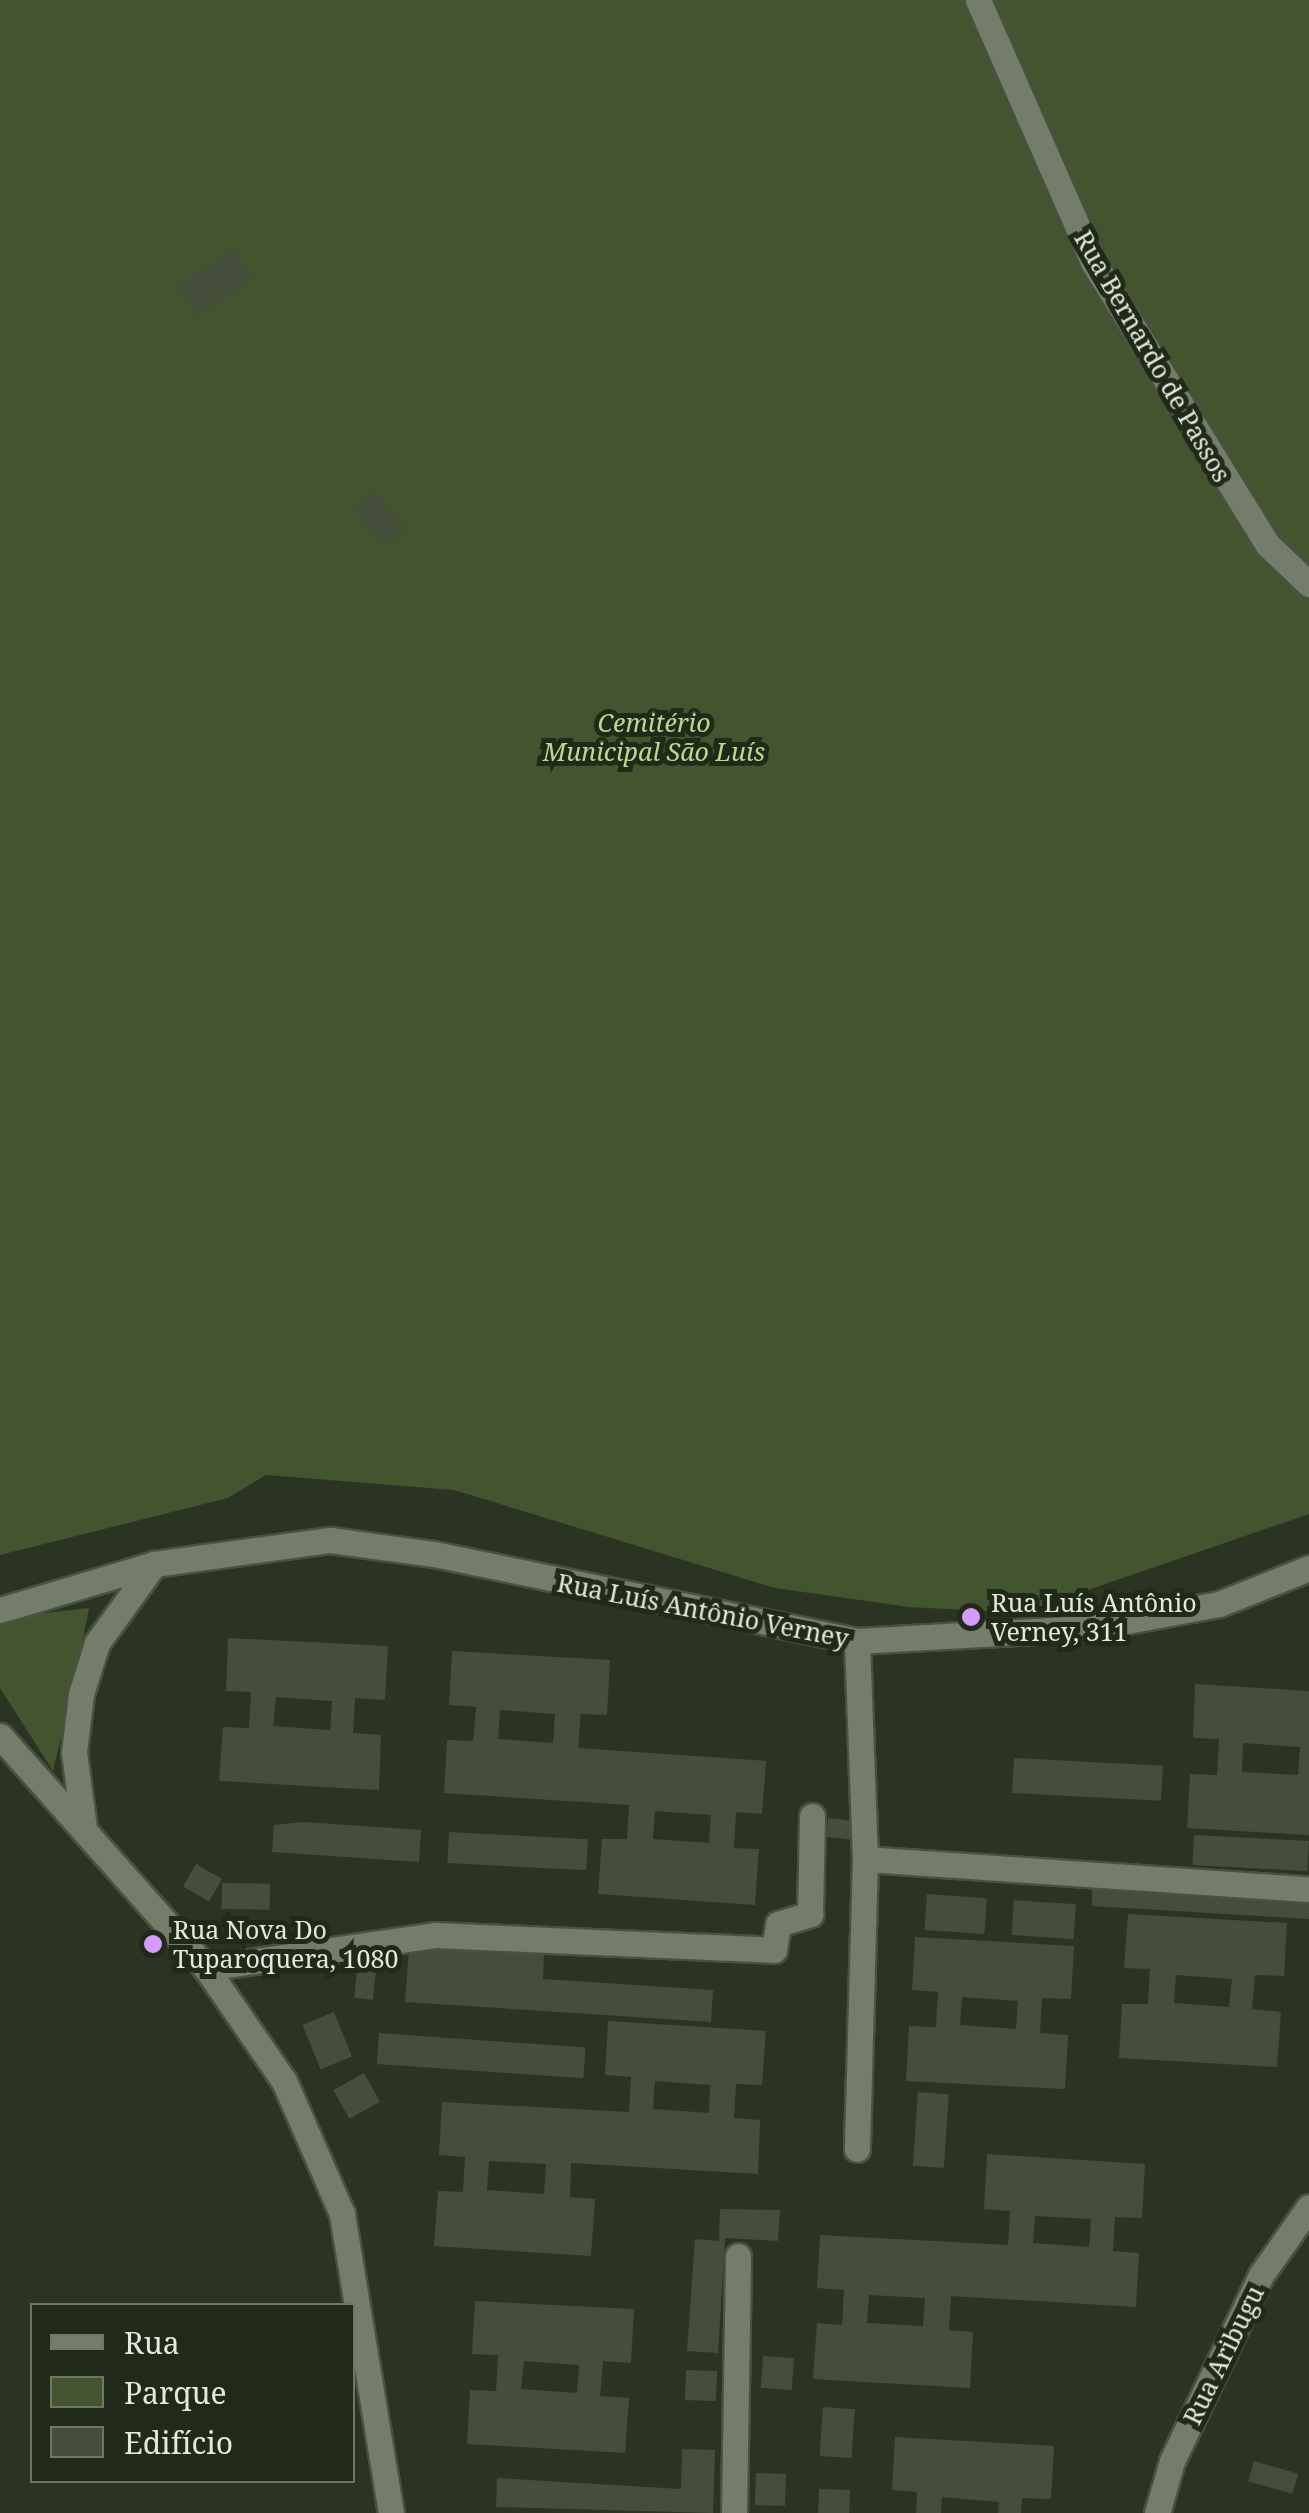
<!DOCTYPE html>
<html>
<head>
<meta charset="utf-8">
<style>
	body { margin:0 }
	#map { position:relative; width:1309px; height:2513px; overflow:hidden; background:#2b3422; font-family:"Noto Serif",serif }
	div>[style] { position:absolute }
	[style*='--x'] { left:calc(var(--x)*1px); top:calc(var(--y)*1px); width:calc(var(--w)*1px); rotate:calc(var(--a)*1deg) }
	.green>* { inset:0; background:#42552e }
	.building>* { inset:0; background:#454e3b; transform-origin:0 0 }
	.roads { filter:drop-shadow(2px 0 #495141) drop-shadow(-2px 0 #495141) drop-shadow(0 2px #495141) drop-shadow(0 -2px #495141) }
	.service>* { height:25px; margin:-12.5px; padding:0 12.5px; transform-origin:12.5px; border-radius:12.5px; background:#737d69 }
	.minor>* { height:25px; margin:-12.5px; padding:0 12.5px; transform-origin:12.5px; border-radius:12.5px; background:#737d69 }
	.tertiary>* { height:25px; margin:-12.5px; padding:0 12.5px; transform-origin:12.5px; border-radius:12.5px; background:#737d69 }
	.dots>* { width:28px; height:28px; translate:-50% -50%; box-sizing:border-box; border:5px solid #212a18; border-radius:50% }
	span { translate:-50% -50%; white-space:nowrap; text-align:center; line-height:1.15; -webkit-text-stroke:10px #212a18; paint-order:stroke }
	.street-label { font-size:25px; color:#e3e9dd }
	.park-label { font-size:25px; color:#b7da92; font-style:italic }
	.poi-label { font-size:25px; color:#e3e9dd }
	.left { translate:0 -50%; text-align:left }
	.legend { position:absolute; left:30px; top:2303px; width:325px; height:180px; box-sizing:border-box; background:#212a18; border:2px solid #6f7667; margin:0; padding:12px 18px; list-style:none; font-size:30px; color:#e3e9dd }
	.legend li { display:flex; align-items:center; gap:20px; height:50px }
	.legend b { width:50px; border:2px solid #6f7667 }
</style>
</head>
<body>
<div id="map">
	<div class="green">
		<div style="clip-path:polygon(0 0,1309px 0,1309px 1514px,1021px 1613px,909px 1607px,775px 1588px,454px 1490px,266px 1475px,228px 1498px,0 1555px)"></div>
		<div style="clip-path:polygon(89px 1608px,75px 1679px,53px 1771px,0 1688px,0 1618px)"></div>
	</div>
	<div class="building">
		<div style="left:234px;top:250px;width:35px;height:66px;rotate:57deg"></div>
		<div style="left:375px;top:492px;width:48px;height:27px;rotate:50deg"></div>
		<div style="clip-path:polygon(evenodd,228px 1638px,388px 1646px,385px 1700px,355px 1698px,353px 1733px,381px 1735px,379px 1790px,219px 1781px,223px 1727px,249px 1728px,251px 1692px,226px 1691px,228px 1638px,276px 1697px,332px 1701px,330px 1730px,273px 1726px,276px 1697px)"></div>
		<div style="clip-path:polygon(evenodd,452px 1651px,610px 1660px,607px 1715px,581px 1714px,578px 1748px,766px 1761px,762px 1814px,736px 1812px,734px 1848px,759px 1849px,755px 1905px,598px 1894px,602px 1839px,627px 1839px,629px 1805px,444px 1793px,447px 1740px,473px 1741px,476px 1707px,449px 1705px,452px 1651px,500px 1710px,555px 1714px,553px 1743px,498px 1739px,500px 1710px,452px 1651px,655px 1811px,711px 1815px,709px 1843px,653px 1839px,655px 1811px)"></div>
		<div style="clip-path:polygon(evenodd,1195px 1684px,1309px 1691px,1309px 1835px,1187px 1828px,1190px 1774px,1217px 1775px,1219px 1739px,1193px 1738px,1195px 1684px,1243px 1743px,1300px 1747px,1298px 1775px,1242px 1772px,1243px 1743px)"></div>
		<div style="left:1014px;top:1758px;width:149px;height:35px;rotate:3deg"></div>
		<div style="left:828px;top:1818px;width:30px;height:19px;rotate:6deg"></div>
		<div style="clip-path:polygon(305px 1822px,421px 1830px,419px 1862px,272px 1852px,274px 1825px)"></div>
		<div style="left:449px;top:1832px;width:139px;height:31px;rotate:3deg"></div>
		<div style="left:1194px;top:1835px;width:115px;height:30px;rotate:3deg"></div>
		<div style="left:196px;top:1864px;width:30px;height:26px;rotate:30deg"></div>
		<div style="clip-path:polygon(1092px 1879px,1309px 1897px,1309px 1919px,1092px 1906px)"></div>
		<div style="left:222px;top:1883px;width:48px;height:26px;rotate:1deg"></div>
		<div style="left:927px;top:1894px;width:60px;height:36px;rotate:4deg"></div>
		<div style="left:1014px;top:1900px;width:62px;height:35px;rotate:4deg"></div>
		<div style="clip-path:polygon(evenodd,1128px 1914px,1287px 1923px,1284px 1976px,1255px 1975px,1252px 2009px,1281px 2012px,1277px 2067px,1119px 2058px,1122px 2004px,1148px 2004px,1150px 1969px,1124px 1968px,1128px 1914px,1176px 1975px,1232px 1979px,1229px 2007px,1174px 2003px,1176px 1975px)"></div>
		<div style="clip-path:polygon(evenodd,915px 1937px,1074px 1946px,1071px 1999px,1042px 1998px,1040px 2033px,1068px 2035px,1065px 2089px,906px 2081px,909px 2026px,936px 2027px,938px 1992px,912px 1990px,915px 1937px,962px 1997px,1018px 2001px,1016px 2029px,960px 2025px,962px 1997px)"></div>
		<div style="clip-path:polygon(417px 1946px,544px 1952px,543px 1979px,713px 1990px,711px 2022px,405px 2002px,409px 1950px)"></div>
		<div style="left:357px;top:1970px;width:19px;height:28px;rotate:6deg"></div>
		<div style="left:334px;top:2012px;width:48px;height:34px;rotate:68deg"></div>
		<div style="clip-path:polygon(evenodd,608px 2021px,766px 2031px,762px 2085px,736px 2084px,734px 2118px,760px 2120px,758px 2174px,571px 2163px,570px 2197px,595px 2199px,591px 2256px,434px 2246px,438px 2191px,463px 2192px,465px 2157px,439px 2155px,442px 2102px,629px 2112px,631px 2077px,605px 2075px,608px 2021px,655px 2081px,710px 2085px,709px 2113px,653px 2109px,655px 2081px,608px 2021px,489px 2161px,546px 2164px,544px 2194px,487px 2190px,489px 2161px)"></div>
		<div style="left:379px;top:2033px;width:207px;height:31px;rotate:4deg"></div>
		<div style="left:364px;top:2073px;width:33px;height:35px;rotate:61deg"></div>
		<div style="left:918px;top:2092px;width:31px;height:74px;rotate:4deg"></div>
		<div style="clip-path:polygon(evenodd,987px 2154px,1145px 2164px,1142px 2218px,1115px 2217px,1113px 2251px,1139px 2253px,1136px 2307px,951px 2296px,949px 2330px,973px 2332px,970px 2388px,813px 2379px,817px 2323px,842px 2325px,844px 2290px,817px 2288px,820px 2235px,1008px 2245px,1010px 2211px,984px 2209px,987px 2154px,1035px 2216px,1091px 2219px,1089px 2247px,1033px 2243px,1035px 2216px,987px 2154px,869px 2295px,925px 2298px,923px 2326px,867px 2323px,869px 2295px)"></div>
		<div style="clip-path:polygon(720px 2209px,780px 2210px,778px 2241px,725px 2238px,718px 2353px,687px 2351px,695px 2239px,719px 2241px)"></div>
		<div style="clip-path:polygon(evenodd,475px 2301px,634px 2309px,631px 2363px,603px 2361px,600px 2396px,629px 2398px,625px 2453px,467px 2444px,470px 2390px,496px 2391px,498px 2355px,472px 2354px,475px 2301px,524px 2361px,579px 2365px,577px 2393px,521px 2389px,524px 2361px)"></div>
		<div style="left:763px;top:2356px;width:31px;height:32px;rotate:4deg"></div>
		<div style="left:686px;top:2370px;width:31px;height:30px;rotate:2deg"></div>
		<div style="left:823px;top:2407px;width:32px;height:49px;rotate:4deg"></div>
		<div style="clip-path:polygon(895px 2437px,1054px 2446px,1051px 2499px,1022px 2498px,1021px 2513px,998px 2513px,999px 2502px,942px 2497px,941px 2513px,916px 2513px,917px 2492px,892px 2490px)"></div>
		<div style="clip-path:polygon(682px 2449px,715px 2450px,713px 2513px,496px 2507px,497px 2478px,681px 2489px)"></div>
		<div style="left:1254px;top:2461px;width:46px;height:21px;rotate:16deg"></div>
		<div style="left:756px;top:2473px;width:30px;height:32px;rotate:2deg"></div>
		<div style="left:819px;top:2489px;width:31px;height:24px;rotate:2deg"></div>
	</div>
	<div class="roads">
		<div class="service">
			<div style="--x:978;--y:0;--w:286;--a:66.3"></div>
			<div style="--x:1093;--y:262;--w:333;--a:58.3"></div>
			<div style="--x:1268;--y:545;--w:57;--a:43.6"></div>
			<div style="--x:206;--y:1968;--w:231;--a:-8.2"></div>
			<div style="--x:435;--y:1935;--w:339;--a:2.5"></div>
			<div style="--x:774;--y:1950;--w:26;--a:-81"></div>
			<div style="--x:778;--y:1924;--w:34;--a:-17"></div>
			<div style="--x:810;--y:1914;--w:98;--a:-88.8"></div>
		</div>
		<div class="minor">
			<div style="--x:0;--y:1610;--w:161;--a:-16.6"></div>
			<div style="--x:154;--y:1564;--w:178;--a:-7.8"></div>
			<div style="--x:330;--y:1540;--w:105;--a:7.7"></div>
			<div style="--x:434;--y:1554;--w:432;--a:11.6"></div>
			<div style="--x:857;--y:1641;--w:232;--a:-3.2"></div>
			<div style="--x:1089;--y:1628;--w:132;--a:-10.5"></div>
			<div style="--x:1219;--y:1604;--w:97;--a:-21.8"></div>
			<div style="--x:857;--y:1641;--w:218;--a:87.9"></div>
			<div style="--x:865;--y:1859;--w:290;--a:91.6"></div>
			<div style="--x:84;--y:1828;--w:77;--a:-97.5"></div>
			<div style="--x:74;--y:1752;--w:58;--a:-83.1"></div>
			<div style="--x:81;--y:1694;--w:53;--a:-72.6"></div>
			<div style="--x:97;--y:1643;--w:97;--a:-54.2"></div>
			<div style="--x:865;--y:1859;--w:445;--a:3.9"></div>
			<div style="--x:734;--y:2513;--w:257;--a:-89.1"></div>
			<div style="--x:1157;--y:2513;--w:54;--a:-73.9"></div>
			<div style="--x:1172;--y:2461;--w:206;--a:-64.4"></div>
			<div style="--x:1261;--y:2275;--w:83;--a:-54.8"></div>
		</div>
		<div class="tertiary">
			<div style="--x:0;--y:1736;--w:310;--a:48.4"></div>
			<div style="--x:206;--y:1968;--w:137;--a:55.4"></div>
			<div style="--x:284;--y:2081;--w:145;--a:66.4"></div>
			<div style="--x:342;--y:2214;--w:303;--a:80.7"></div>
		</div>
	</div>
	<div class="dots">
		<div style="left:971px;top:1617px;background:#d39cfc"></div>
		<div style="left:153px;top:1944px;background:#d39cfc"></div>
	</div>
	<div class="street-label">
		<span style="left:1153px;top:356px;rotate:60deg">Rua Bernardo de Passos</span>
		<span style="left:703px;top:1610px;rotate:11deg">Rua Luís Antônio Verney</span>
		<span style="left:1223px;top:2355px;rotate:-64deg">Rua Aribugu</span>
	</div>
	<div class="park-label">
		<span style="left:654px;top:737px">Cemitério<br>Municipal São Luís</span>
	</div>
	<div class="poi-label">
		<span class="left" style="left:991px;top:1617px">Rua Luís Antônio<br>Verney, 311</span>
		<span class="left" style="left:173px;top:1944px">Rua Nova Do<br>Tuparoquera, 1080</span>
	</div>
	<ul class="legend">
	<li><b style="height:12px;background:#737d69"></b>Rua</li>
	<li><b style="height:28px;background:#42552e"></b>Parque</li>
	<li><b style="height:28px;background:#454e3b"></b>Edifício</li>
	</ul>
</div>
</body>
</html>
